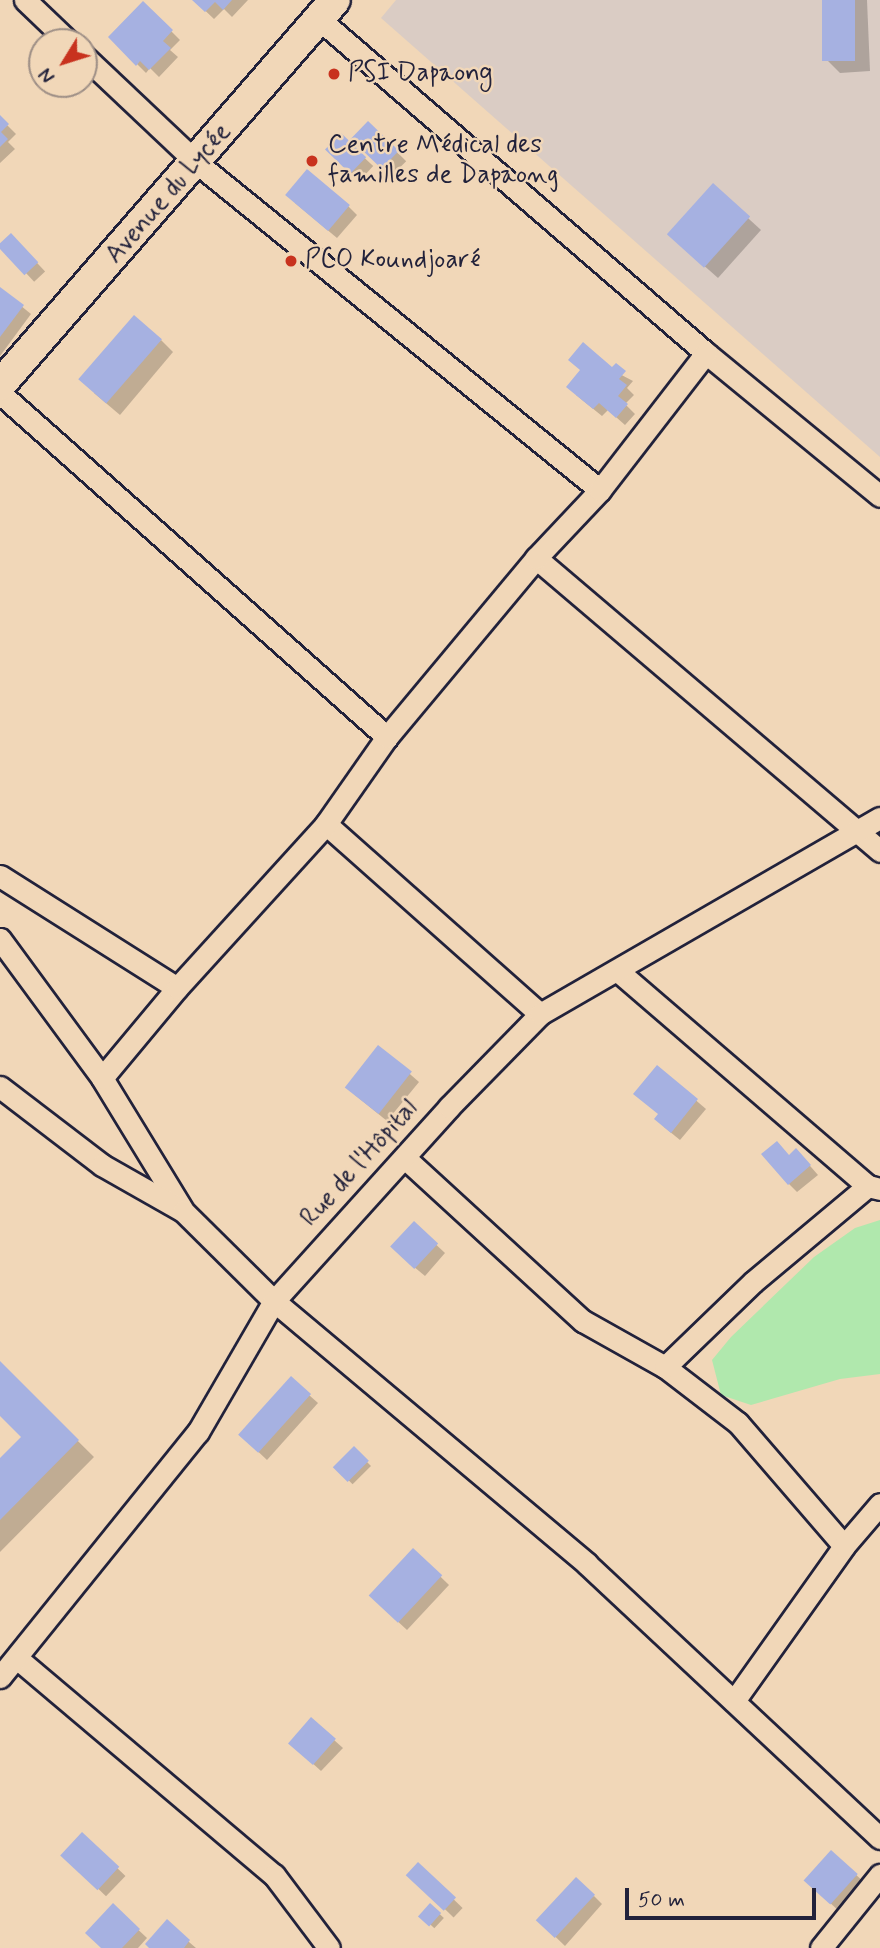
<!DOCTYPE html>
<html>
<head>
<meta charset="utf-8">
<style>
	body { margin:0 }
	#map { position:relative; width:880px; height:1948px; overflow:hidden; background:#f1d7b8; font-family:Mynerve,sans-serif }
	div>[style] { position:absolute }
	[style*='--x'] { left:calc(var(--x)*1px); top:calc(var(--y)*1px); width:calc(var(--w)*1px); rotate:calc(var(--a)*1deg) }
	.built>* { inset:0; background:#daccc4 }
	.green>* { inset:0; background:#b0e8ad }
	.shadow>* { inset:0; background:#0003; transform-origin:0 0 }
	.building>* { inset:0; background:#a6b1e1; transform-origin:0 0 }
	.roads { filter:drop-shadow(2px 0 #22223b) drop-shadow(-2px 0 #22223b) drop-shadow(0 2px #22223b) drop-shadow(0 -2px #22223b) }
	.street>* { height:21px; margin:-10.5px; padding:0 10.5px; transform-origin:10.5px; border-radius:10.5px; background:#f1d7b8 }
	.secondary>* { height:30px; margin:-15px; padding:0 15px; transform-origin:15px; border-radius:15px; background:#f1d7b8 }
	.dots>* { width:19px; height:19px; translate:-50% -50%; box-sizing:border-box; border:4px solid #f1d7b8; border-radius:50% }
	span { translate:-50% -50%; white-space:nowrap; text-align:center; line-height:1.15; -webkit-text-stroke:5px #f1d7b8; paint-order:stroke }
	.poi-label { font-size:26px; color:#22223b }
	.left { translate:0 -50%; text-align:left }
	.street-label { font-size:26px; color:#22223b }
	.north { position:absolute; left:28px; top:28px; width:70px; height:70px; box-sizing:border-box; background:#f1d7b8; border:2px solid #9e8f86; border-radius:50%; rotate:232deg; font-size:19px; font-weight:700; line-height:28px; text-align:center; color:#22223b }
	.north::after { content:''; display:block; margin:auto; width:24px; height:32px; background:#c8321e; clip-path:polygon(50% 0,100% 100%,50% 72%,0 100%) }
	.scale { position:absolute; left:625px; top:1888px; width:191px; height:32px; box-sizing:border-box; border:4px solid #22223b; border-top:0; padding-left:9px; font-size:21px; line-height:24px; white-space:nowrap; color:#22223b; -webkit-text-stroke:5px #f1d7b8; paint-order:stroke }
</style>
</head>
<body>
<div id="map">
	<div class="built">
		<div style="clip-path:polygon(396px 0,880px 0,880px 457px,381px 18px)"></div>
	</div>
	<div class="green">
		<div style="clip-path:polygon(880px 1220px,880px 1374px,840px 1379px,751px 1405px,721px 1395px,712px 1360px,731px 1337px,814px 1257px,855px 1228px)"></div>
	</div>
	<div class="shadow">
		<div style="clip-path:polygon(194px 0,248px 0,232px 17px,224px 9px,214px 19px)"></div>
		<div style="clip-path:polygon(824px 0,867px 0,870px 71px,840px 73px,827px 60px)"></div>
		<div style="clip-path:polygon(143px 3px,180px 40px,170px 50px,178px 57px,159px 77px,150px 68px,146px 73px,110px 37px)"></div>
		<div style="clip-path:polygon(0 118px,16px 134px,8px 142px,15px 149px,0 163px)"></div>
		<div style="left:368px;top:123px;width:54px;height:21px;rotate:45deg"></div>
		<div style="left:341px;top:136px;width:44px;height:20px;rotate:43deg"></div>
		<div style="clip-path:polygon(713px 186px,761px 230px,718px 278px,683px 247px)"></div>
		<div style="clip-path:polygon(295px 203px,348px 206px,357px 215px,337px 238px)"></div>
		<div style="left:11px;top:235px;width:50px;height:15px;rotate:47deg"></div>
		<div style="clip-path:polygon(0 289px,31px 314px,0 356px)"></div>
		<div style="clip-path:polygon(161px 340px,173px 352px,120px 415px,94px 393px)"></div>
		<div style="clip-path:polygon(612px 370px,633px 381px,627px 388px,634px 395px,625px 404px,635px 414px,625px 425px,608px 410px,602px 416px,576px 395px)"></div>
		<div style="clip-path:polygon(379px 1047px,419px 1082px,387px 1121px,355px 1095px)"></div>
		<div style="clip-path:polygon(657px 1067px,706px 1109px,680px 1140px,664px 1127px,660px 1115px)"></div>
		<div style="clip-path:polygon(789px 1156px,804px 1159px,818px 1175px,797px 1192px,789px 1184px)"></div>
		<div style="clip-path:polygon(414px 1224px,445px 1253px,425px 1276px,401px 1256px)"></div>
		<div style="clip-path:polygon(0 1364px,94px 1457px,0 1552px,0 1460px,23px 1437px,0 1414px)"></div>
		<div style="clip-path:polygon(309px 1395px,318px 1403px,267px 1460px,249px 1443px)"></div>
		<div style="left:354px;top:1449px;width:24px;height:26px;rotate:45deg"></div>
		<div style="clip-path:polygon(414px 1551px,449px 1585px,407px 1630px,380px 1605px)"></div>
		<div style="clip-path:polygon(334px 1740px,343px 1748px,321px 1771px,299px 1751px)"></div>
		<div style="left:83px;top:1835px;width:59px;height:28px;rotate:44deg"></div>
		<div style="clip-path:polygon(831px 1852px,865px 1883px,840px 1912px,815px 1889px)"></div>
		<div style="left:418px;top:1865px;width:62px;height:13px;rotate:44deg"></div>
		<div style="clip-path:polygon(594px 1896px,602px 1904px,565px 1946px,539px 1921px)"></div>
		<div style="left:430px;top:1905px;width:19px;height:14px;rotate:43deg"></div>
		<div style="clip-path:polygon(113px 1906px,147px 1938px,138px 1948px,103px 1948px)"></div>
		<div style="clip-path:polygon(167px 1922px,189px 1942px,196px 1948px,151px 1948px)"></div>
	</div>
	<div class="building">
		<div style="clip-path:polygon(192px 0,232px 0,223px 10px,215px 2px,205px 12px)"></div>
		<div style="left:822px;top:0;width:33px;height:61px"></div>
		<div style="clip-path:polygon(143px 1px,173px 30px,163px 41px,171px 48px,149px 70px,140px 61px,136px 66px,108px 37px)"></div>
		<div style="clip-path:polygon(0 115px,9px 124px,1px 132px,8px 139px,0 147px)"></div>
		<div style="left:368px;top:121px;width:43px;height:25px;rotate:44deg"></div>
		<div style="left:341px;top:133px;width:35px;height:23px;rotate:44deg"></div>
		<div style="left:307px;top:169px;width:56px;height:34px;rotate:40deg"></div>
		<div style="left:713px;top:183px;width:50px;height:69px;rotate:42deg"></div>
		<div style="left:11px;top:233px;width:40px;height:19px;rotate:47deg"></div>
		<div style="clip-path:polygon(0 287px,24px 305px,0 337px)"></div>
		<div style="left:134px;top:315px;width:37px;height:85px;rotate:41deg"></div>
		<div style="clip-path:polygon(583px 342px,612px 367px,616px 363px,626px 371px,619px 379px,627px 385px,618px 396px,628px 404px,616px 418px,599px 403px,593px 409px,566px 387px,580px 370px,568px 360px)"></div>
		<div style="left:378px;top:1045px;width:43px;height:54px;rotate:38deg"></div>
		<div style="clip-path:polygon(657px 1065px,698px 1099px,671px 1133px,654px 1119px,658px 1114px,633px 1094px)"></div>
		<div style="clip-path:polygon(777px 1141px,789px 1155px,796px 1148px,811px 1165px,788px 1185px,761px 1154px)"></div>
		<div style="left:414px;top:1221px;width:33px;height:35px;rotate:43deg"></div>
		<div style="clip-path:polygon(0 1361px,79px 1440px,0 1520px,0 1458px,21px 1437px,0 1416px)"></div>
		<div style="left:291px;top:1376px;width:27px;height:79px;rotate:42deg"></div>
		<div style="left:354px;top:1446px;width:21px;height:30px;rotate:45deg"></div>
		<div style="left:413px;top:1548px;width:40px;height:65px;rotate:43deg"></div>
		<div style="left:311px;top:1717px;width:33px;height:35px;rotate:41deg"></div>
		<div style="left:82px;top:1832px;width:51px;height:32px;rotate:43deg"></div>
		<div style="left:831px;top:1850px;width:36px;height:41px;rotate:42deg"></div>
		<div style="left:418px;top:1862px;width:52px;height:18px;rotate:43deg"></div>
		<div style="left:576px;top:1877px;width:26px;height:59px;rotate:43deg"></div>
		<div style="clip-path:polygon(113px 1903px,140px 1929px,122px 1948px,101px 1948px,85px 1933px)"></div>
		<div style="left:430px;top:1903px;width:15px;height:18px;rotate:42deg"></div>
		<div style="clip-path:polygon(167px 1919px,190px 1940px,184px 1948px,149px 1948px,145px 1944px)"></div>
	</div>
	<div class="roads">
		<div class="street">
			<div style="--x:25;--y:0;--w:61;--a:43.7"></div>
			<div style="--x:319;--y:19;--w:511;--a:40.8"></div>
			<div style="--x:706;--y:353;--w:225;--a:39.4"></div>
			<div style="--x:84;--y:56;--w:156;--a:43.4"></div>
			<div style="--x:197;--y:163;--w:519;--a:39.06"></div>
			<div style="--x:0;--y:393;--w:518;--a:41.63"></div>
			<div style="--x:536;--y:558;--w:452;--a:40.4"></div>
			<div style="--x:326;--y:824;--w:286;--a:41.6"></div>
			<div style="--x:0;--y:876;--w:209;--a:32.3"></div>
			<div style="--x:0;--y:939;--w:172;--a:53.7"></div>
			<div style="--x:102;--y:1078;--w:153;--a:58.6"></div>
			<div style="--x:619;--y:972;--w:328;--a:40.7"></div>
			<div style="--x:102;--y:1078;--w:117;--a:-50.2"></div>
			<div style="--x:177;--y:988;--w:222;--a:-47.7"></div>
			<div style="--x:326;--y:824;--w:106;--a:-55"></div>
			<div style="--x:387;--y:737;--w:233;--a:-50.2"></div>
			<div style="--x:536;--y:558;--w:93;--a:-46.7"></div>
			<div style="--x:600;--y:490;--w:173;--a:-52.3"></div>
			<div style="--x:0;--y:1087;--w:128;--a:37.4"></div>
			<div style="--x:102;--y:1165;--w:93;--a:29.6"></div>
			<div style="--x:183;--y:1211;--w:128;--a:44.7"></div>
			<div style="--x:274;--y:1301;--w:409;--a:40"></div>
			<div style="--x:587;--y:1564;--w:401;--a:43.1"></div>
			<div style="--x:406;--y:1159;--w:240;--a:42.5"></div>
			<div style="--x:583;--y:1321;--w:94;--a:29.3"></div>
			<div style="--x:665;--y:1367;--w:92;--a:37.5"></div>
			<div style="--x:738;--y:1423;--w:162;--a:49.2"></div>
			<div style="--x:665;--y:1367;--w:122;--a:-44"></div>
			<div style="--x:753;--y:1282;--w:150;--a:-39.9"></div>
			<div style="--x:868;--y:1186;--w:12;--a:14"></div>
			<div style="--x:18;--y:1659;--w:335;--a:40.2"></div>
			<div style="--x:274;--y:1875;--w:91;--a:53"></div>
			<div style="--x:0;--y:1677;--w:315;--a:-51.1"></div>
			<div style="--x:198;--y:1432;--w:151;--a:-59.9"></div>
			<div style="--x:274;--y:1301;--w:261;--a:-47.9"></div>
			<div style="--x:449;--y:1107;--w:130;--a:-45.6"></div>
			<div style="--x:540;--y:1014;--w:392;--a:-30"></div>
			<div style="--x:734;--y:1701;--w:190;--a:-54.6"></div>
			<div style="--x:844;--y:1546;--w:55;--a:-49.4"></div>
			<div style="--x:821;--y:1948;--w:94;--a:-51.1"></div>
		</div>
		<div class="secondary">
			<div style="--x:0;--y:385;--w:510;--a:-48.97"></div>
		</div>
	</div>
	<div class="dots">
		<div style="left:334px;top:74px;background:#c8321e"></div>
		<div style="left:312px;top:161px;background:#c8321e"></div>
		<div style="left:291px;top:261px;background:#c8321e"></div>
	</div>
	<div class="poi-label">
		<span class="left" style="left:348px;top:74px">PSI Dapaong</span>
		<span class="left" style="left:328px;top:161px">Centre Médical des<br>familles de Dapaong</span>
		<span class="left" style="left:305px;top:261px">PCO Koundjoaré</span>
	</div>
	<div class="street-label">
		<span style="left:169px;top:194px;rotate:-49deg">Avenue du Lycée</span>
		<span style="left:360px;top:1164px;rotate:-48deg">Rue de l'Hôpital</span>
	</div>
	<div class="north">N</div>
	<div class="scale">50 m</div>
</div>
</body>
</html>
